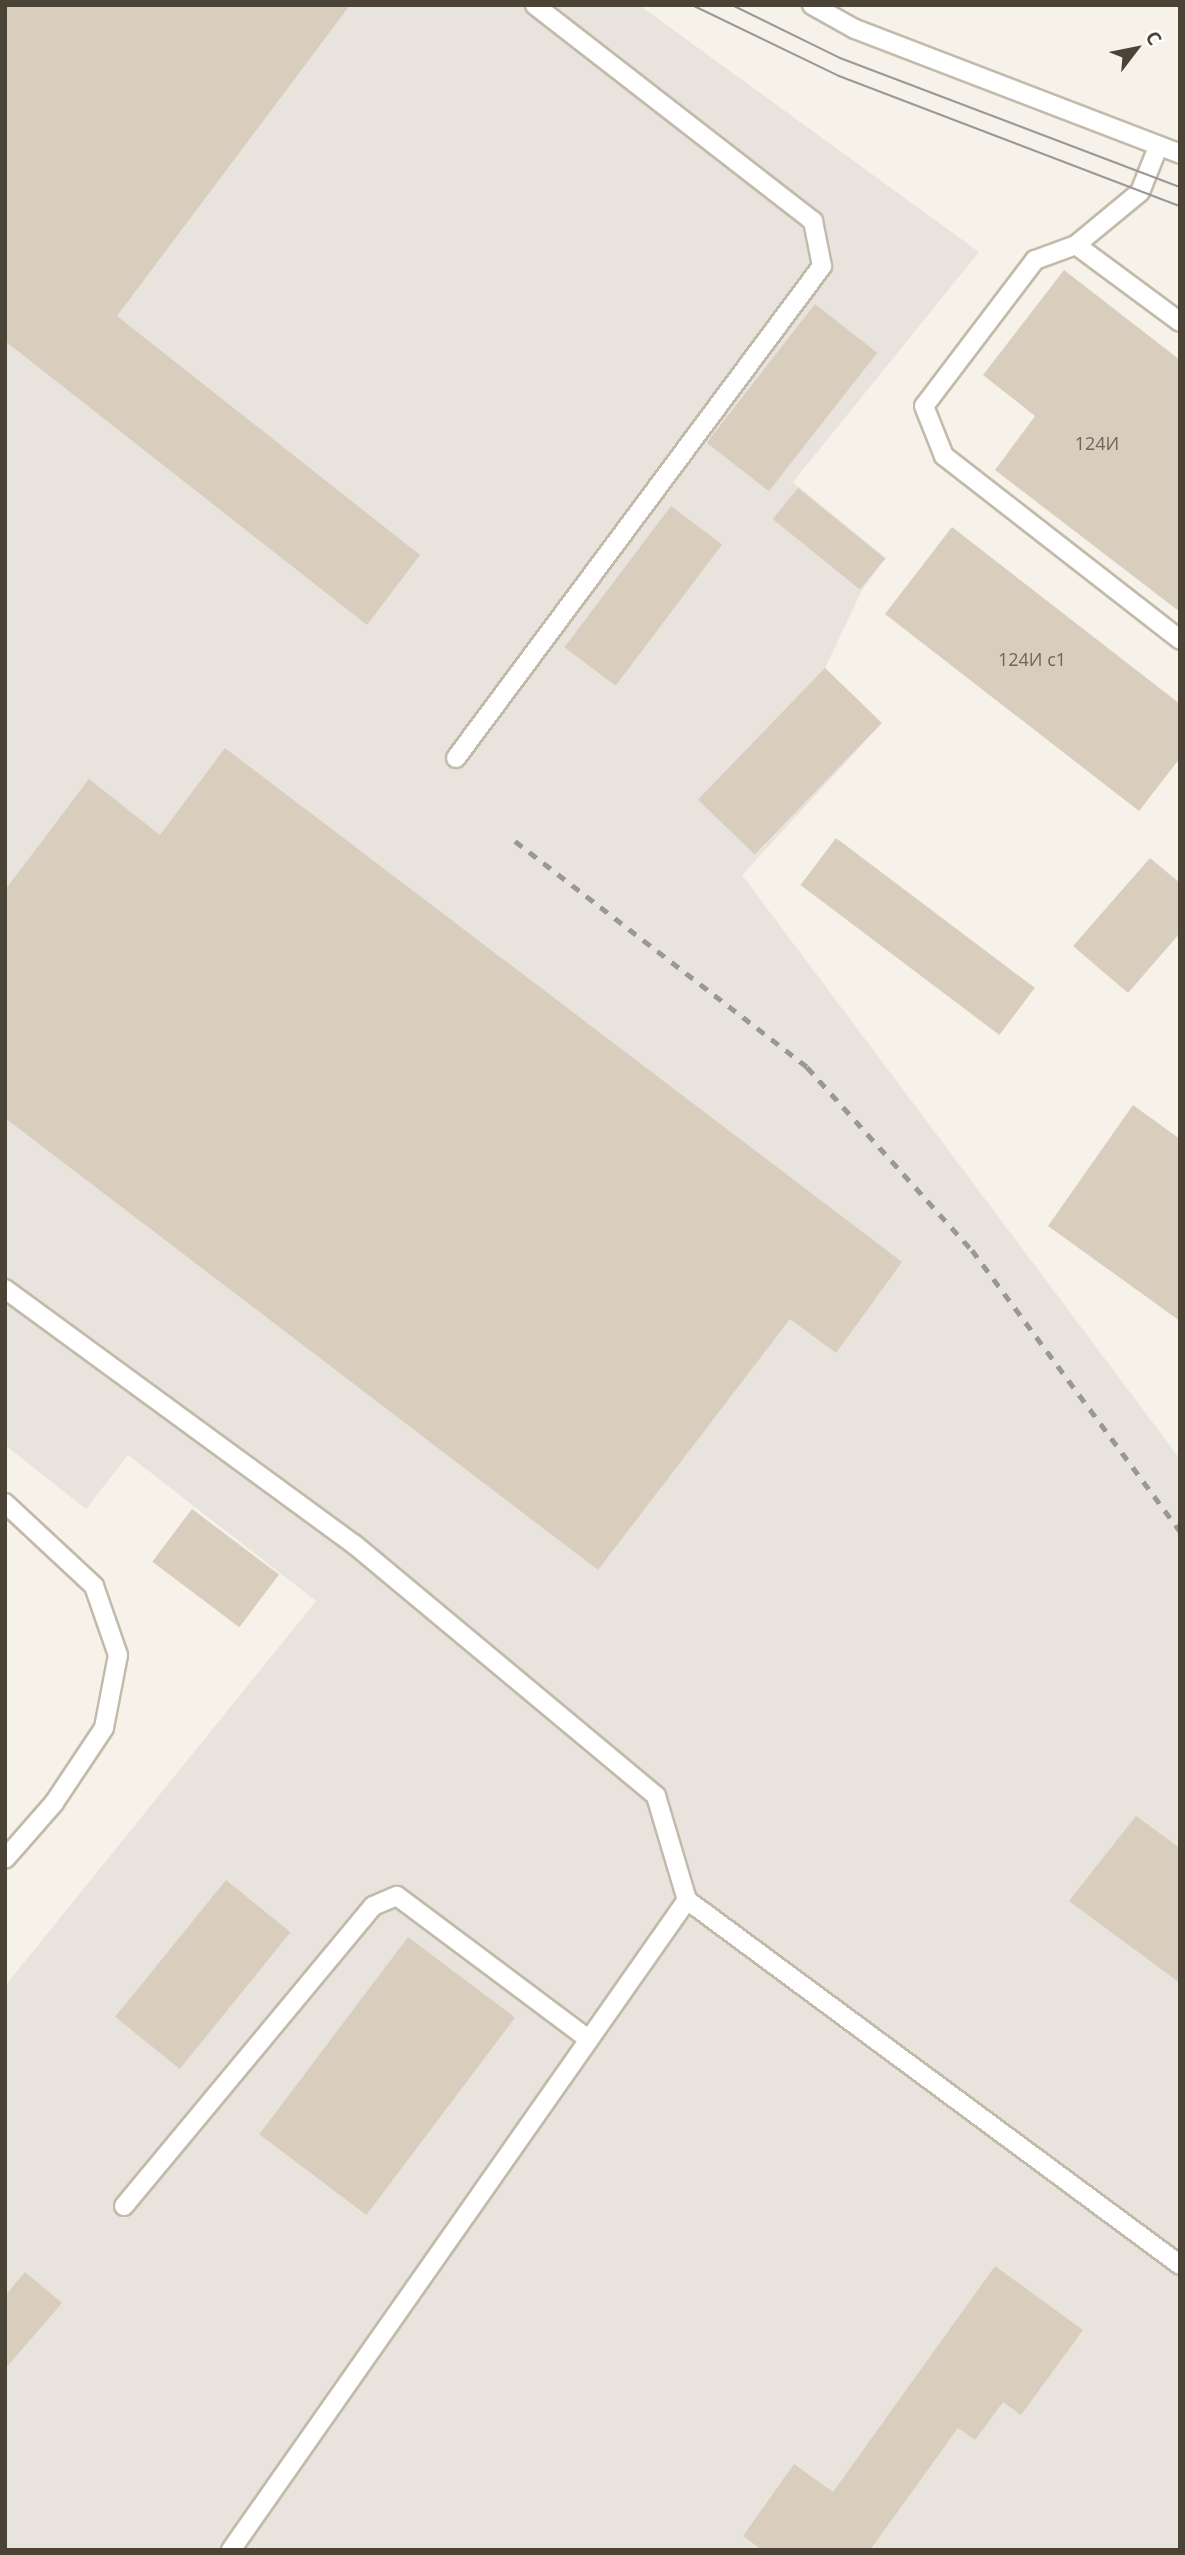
<!DOCTYPE html>
<html>
<head>
<meta charset="utf-8">
<style>
	body { margin:0 }
	#map { position:relative; width:1185px; height:2555px; overflow:hidden; background:#f6f2e9; font-family:"Open Sans",sans-serif }
	div>[style] { position:absolute }
	[style*='--x'] { left:calc(var(--x)*1px); top:calc(var(--y)*1px); width:calc(var(--w)*1px); rotate:calc(var(--a)*1deg) }
	.industrial>* { inset:0; background:#e8e3dd }
	.building>* { inset:0; background:#d9cebd; transform-origin:0 0 }
	.roads { filter:drop-shadow(2px 0 #c3baaa) drop-shadow(-2px 0 #c3baaa) drop-shadow(0 2px #c3baaa) drop-shadow(0 -2px #c3baaa) }
	.service>* { height:18px; margin:-9px; padding:0 9px; transform-origin:9px; border-radius:9px; background:#fff }
	.tram>* { height:2px; margin:-1px; padding:0 1px; transform-origin:1px; border-radius:1px; background:#989898 }
	.rail>* { height:5px; margin-top:-2.5px; transform-origin:0; background:repeating-linear-gradient(90deg,#989898 0 9px,transparent 0 18px) }
	span { translate:-50% -50%; white-space:nowrap; text-align:center; line-height:1.15; -webkit-text-stroke:7px #fff; paint-order:stroke }
	.number-label { font-size:18px; color:#6e6658 }
	.number-label span { -webkit-text-stroke-width:0 }
	.frame { position:absolute; inset:0; border:7px solid #4b4336; pointer-events:none }
	.north { position:absolute; left:1101px; top:14px; width:70px; height:70px; -webkit-text-stroke:5px #fff; paint-order:stroke; rotate:58deg; font-size:19px; font-weight:700; line-height:28px; text-align:center; color:#4b4336 }
	.north::after { content:''; display:block; margin:auto; width:24px; height:32px; background:#4b4336; clip-path:polygon(50% 0,100% 100%,50% 72%,0 100%) }
</style>
</head>
<body>
<div id="map">
	<div class="industrial">
		<div style="clip-path:polygon(5px 5px,639px 5px,979px 252px,793px 482px,886px 558px,862px 590px,825px 668px,882px 723px,742px 875px,1180px 1459px,1180px 2550px,5px 2550px,5px 1986px,316px 1601px,128px 1455px,86px 1509px,5px 1445px)"></div>
	</div>
	<div class="building">
		<div style="clip-path:polygon(5px 5px,350px 5px,117px 316px,420px 555px,367px 625px,5px 341px)"></div>
		<div style="clip-path:polygon(1064px 270px,1180px 360px,1180px 612px,995px 470px,1035px 416px,983px 375px)"></div>
		<div style="left:815px;top:304px;width:79px;height:176px;rotate:38deg"></div>
		<div style="left:798px;top:488px;width:112px;height:40px;rotate:39deg"></div>
		<div style="left:671px;top:506px;width:64px;height:177px;rotate:37deg"></div>
		<div style="clip-path:polygon(952px 527px,1180px 704px,1180px 758px,1139px 811px,885px 614px)"></div>
		<div style="left:825px;top:668px;width:79px;height:183px;rotate:44deg"></div>
		<div style="clip-path:polygon(225px 748px,902px 1262px,836px 1353px,790px 1319px,598px 1570px,5px 1118px,5px 890px,89px 779px,160px 835px)"></div>
		<div style="left:836px;top:838px;width:249px;height:59px;rotate:37deg"></div>
		<div style="clip-path:polygon(1150px 858px,1180px 883px,1180px 933px,1128px 993px,1073px 946px)"></div>
		<div style="clip-path:polygon(1133px 1105px,1180px 1139px,1180px 1321px,1048px 1226px)"></div>
		<div style="left:192px;top:1509px;width:109px;height:66px;rotate:37deg"></div>
		<div style="clip-path:polygon(1136px 1816px,1180px 1848px,1180px 1983px,1069px 1901px)"></div>
		<div style="left:226px;top:1880px;width:83px;height:176px;rotate:39deg"></div>
		<div style="left:408px;top:1937px;width:134px;height:247px;rotate:37deg"></div>
		<div style="clip-path:polygon(995px 2266px,1083px 2330px,1021px 2415px,1003px 2402px,975px 2440px,958px 2428px,870px 2550px,762px 2550px,743px 2536px,794px 2464px,833px 2492px)"></div>
		<div style="clip-path:polygon(25px 2272px,62px 2303px,5px 2369px,5px 2296px)"></div>
	</div>
	<div class="roads">
		<div class="service">
			<div style="--x:812;--y:5;--w:49;--a:29.2"></div>
			<div style="--x:855;--y:29;--w:348;--a:21"></div>
			<div style="--x:1158;--y:147;--w:48;--a:111.8"></div>
			<div style="--x:1140;--y:192;--w:83;--a:140.4"></div>
			<div style="--x:1076;--y:245;--w:44;--a:159.9"></div>
			<div style="--x:1035;--y:260;--w:183;--a:127.2"></div>
			<div style="--x:924;--y:406;--w:54;--a:68.2"></div>
			<div style="--x:944;--y:456;--w:299;--a:37.9"></div>
			<div style="--x:1076;--y:245;--w:129;--a:36.5"></div>
			<div style="--x:456;--y:758;--w:613;--a:-53.35"></div>
			<div style="--x:822;--y:266;--w:46;--a:-101.3"></div>
			<div style="--x:813;--y:221;--w:352;--a:-142.2"></div>
			<div style="--x:5;--y:1289;--w:434;--a:36.2"></div>
			<div style="--x:355;--y:1545;--w:392;--a:39.8"></div>
			<div style="--x:656;--y:1796;--w:109;--a:73.4"></div>
			<div style="--x:687;--y:1900;--w:613;--a:36.51"></div>
			<div style="--x:5;--y:1503;--w:122;--a:43"></div>
			<div style="--x:94;--y:1586;--w:73;--a:70.8"></div>
			<div style="--x:118;--y:1655;--w:74;--a:100.9"></div>
			<div style="--x:104;--y:1728;--w:90;--a:123.7"></div>
			<div style="--x:54;--y:1803;--w:74;--a:131.2"></div>
			<div style="--x:124;--y:2206;--w:390;--a:-50.3"></div>
			<div style="--x:373;--y:1906;--w:26;--a:-23"></div>
			<div style="--x:397;--y:1896;--w:239;--a:36.8"></div>
			<div style="--x:231;--y:2550;--w:794;--a:-54.95"></div>
		</div>
	</div>
	<div class="tram">
		<div style="--x:692;--y:5;--w:163;--a:25.8"></div>
		<div style="--x:839;--y:76;--w:365;--a:20.9"></div>
		<div style="--x:732;--y:5;--w:120;--a:26.1"></div>
		<div style="--x:840;--y:58;--w:364;--a:20.8"></div>
	</div>
	<div class="rail">
		<div style="--x:515;--y:841;--w:369;--a:37.7"></div>
		<div style="--x:807;--y:1067;--w:246;--a:48"></div>
		<div style="--x:972;--y:1250;--w:350;--a:53.5"></div>
	</div>
	<div class="number-label">
		<span style="left:1097px;top:443px">124И</span>
		<span style="left:1032px;top:659px">124И с1</span>
	</div>
	<div class="frame"></div>
	<div class="north">С</div>
</div>
</body>
</html>
